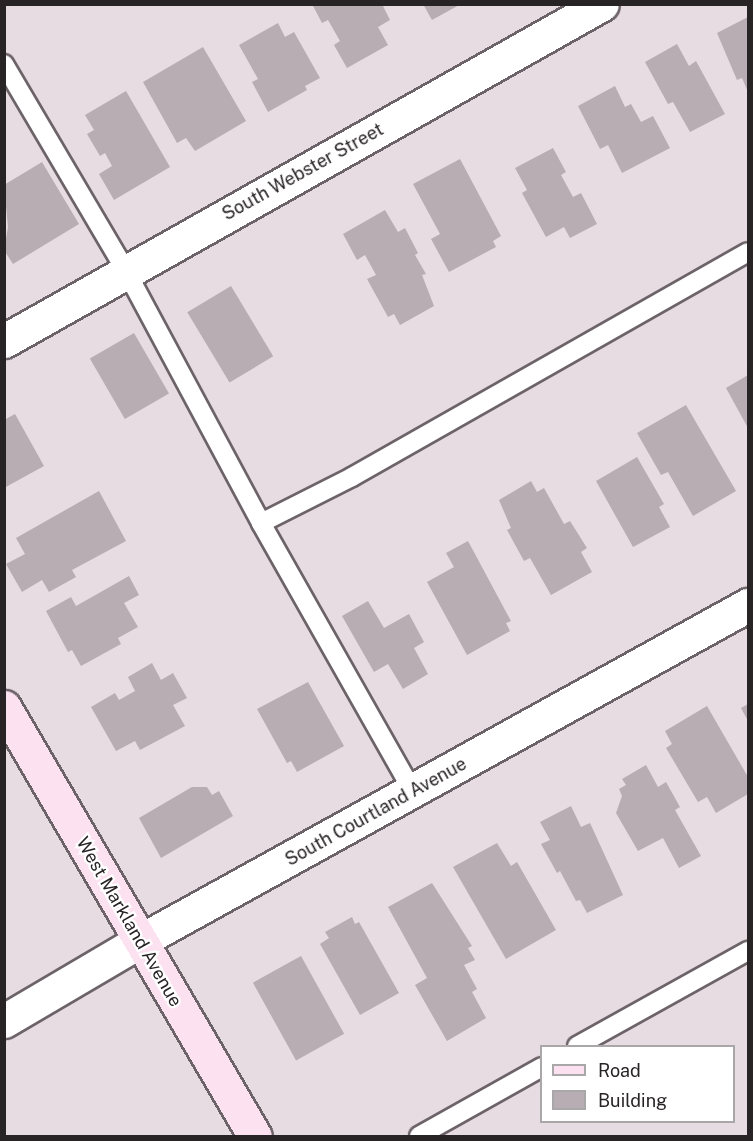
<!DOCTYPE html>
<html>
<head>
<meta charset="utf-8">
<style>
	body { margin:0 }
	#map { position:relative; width:753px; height:1141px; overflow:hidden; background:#e6dce1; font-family:"Public Sans",sans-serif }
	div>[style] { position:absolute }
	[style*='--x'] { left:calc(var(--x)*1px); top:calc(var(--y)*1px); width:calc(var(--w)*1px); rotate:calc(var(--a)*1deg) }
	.building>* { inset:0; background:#b7adb2; transform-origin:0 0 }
	.roads { filter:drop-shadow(2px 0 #6c6368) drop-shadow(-2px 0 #6c6368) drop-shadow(0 2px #6c6368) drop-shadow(0 -2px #6c6368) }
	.lane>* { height:18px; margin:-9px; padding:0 9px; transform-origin:9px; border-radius:9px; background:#fff }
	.street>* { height:33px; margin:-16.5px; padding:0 16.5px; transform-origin:16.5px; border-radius:16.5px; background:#fff }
	.secondary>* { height:33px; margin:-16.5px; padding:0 16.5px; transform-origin:16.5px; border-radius:16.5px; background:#fce1f0 }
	span { translate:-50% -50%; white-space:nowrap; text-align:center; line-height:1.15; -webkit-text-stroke:4.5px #fff; paint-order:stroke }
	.street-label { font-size:18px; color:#282426 }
	.frame { position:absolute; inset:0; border:6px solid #282426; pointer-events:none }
	.legend { position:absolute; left:540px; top:1045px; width:195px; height:78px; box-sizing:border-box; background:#fff; border:2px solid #a9a7a8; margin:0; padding:8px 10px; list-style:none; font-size:18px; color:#282426 }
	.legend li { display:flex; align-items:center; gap:12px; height:30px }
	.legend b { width:30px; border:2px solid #a9a7a8 }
</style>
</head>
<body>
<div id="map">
	<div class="building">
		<div style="clip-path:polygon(312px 4px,382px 4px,390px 20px,378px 27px,388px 45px,347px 68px,334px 45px,340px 41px,328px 20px,322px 23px)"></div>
		<div style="clip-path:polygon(423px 4px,461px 4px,432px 20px)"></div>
		<div style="clip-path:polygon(748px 17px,748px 92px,742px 78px,737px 80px,717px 33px)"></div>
		<div style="clip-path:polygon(278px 23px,285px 37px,294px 32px,320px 78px,305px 86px,307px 90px,268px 112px,252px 82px,258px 79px,239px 45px)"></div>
		<div style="clip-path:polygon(677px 44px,689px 66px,696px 61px,725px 114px,690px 132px,673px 102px,668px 104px,645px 62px)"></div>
		<div style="clip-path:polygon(203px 47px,246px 121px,195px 151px,186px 138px,177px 143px,143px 82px)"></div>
		<div style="clip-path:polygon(615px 86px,625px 107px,631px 104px,641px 122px,653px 116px,670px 148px,622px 173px,608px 145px,600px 149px,578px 106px)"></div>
		<div style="clip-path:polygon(126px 91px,170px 167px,114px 200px,99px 174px,112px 166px,105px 153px,100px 156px,87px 134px,94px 130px,85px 115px)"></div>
		<div style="clip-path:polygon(553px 148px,566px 172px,561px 175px,573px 197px,581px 193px,597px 224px,570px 238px,564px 227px,546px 237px,522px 193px,527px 190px,515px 168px)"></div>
		<div style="clip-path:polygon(460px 159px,501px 236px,493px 241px,496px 247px,449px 272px,431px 239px,440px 234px,413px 184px)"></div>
		<div style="clip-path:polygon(42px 162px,79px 224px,13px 264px,4px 250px,8px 227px,4px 185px)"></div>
		<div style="clip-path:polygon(385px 210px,398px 232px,405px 228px,418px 253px,415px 255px,426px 274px,422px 275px,434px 306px,400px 325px,394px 314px,388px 317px,367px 279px,376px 275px,365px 255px,357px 260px,343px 234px)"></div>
		<div style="left:231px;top:286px;width:82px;height:51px;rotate:59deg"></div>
		<div style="left:134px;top:333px;width:70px;height:51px;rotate:60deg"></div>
		<div style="clip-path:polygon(748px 375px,748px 428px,726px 388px)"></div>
		<div style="clip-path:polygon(686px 405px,736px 491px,693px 516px,668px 472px,661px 475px,637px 433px)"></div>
		<div style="clip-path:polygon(15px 414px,44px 466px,4px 488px,4px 420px)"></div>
		<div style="clip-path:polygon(637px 457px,664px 504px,659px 507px,670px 527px,633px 547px,596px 481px)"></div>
		<div style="clip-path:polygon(531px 481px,537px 492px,544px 488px,564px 524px,570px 521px,587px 548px,581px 552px,592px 572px,551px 595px,530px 558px,524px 561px,507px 530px,511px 528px,499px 500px)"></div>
		<div style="clip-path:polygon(99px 491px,126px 541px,72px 570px,76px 577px,49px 592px,42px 580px,22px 592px,6px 564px,25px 554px,16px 538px)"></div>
		<div style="clip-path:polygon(468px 541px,511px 621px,506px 623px,510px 631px,467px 655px,427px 582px,454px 567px,446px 553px)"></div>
		<div style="clip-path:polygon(129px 576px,139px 595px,124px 603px,138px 627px,118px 638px,121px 644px,81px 666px,72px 650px,68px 652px,46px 611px,71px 597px,76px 606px)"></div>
		<div style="clip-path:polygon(368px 601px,384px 628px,409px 614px,424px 642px,414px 648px,428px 674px,403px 689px,388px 664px,374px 672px,342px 616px)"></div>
		<div style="clip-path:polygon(152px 663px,161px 680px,173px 673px,187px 698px,173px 705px,185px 726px,140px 750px,135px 741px,116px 751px,91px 707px,115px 693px,119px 700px,135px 691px,128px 677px)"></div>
		<div style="clip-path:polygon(308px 682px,344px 746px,297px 772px,291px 761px,287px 763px,257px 709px)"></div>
		<div style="clip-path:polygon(748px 704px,748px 721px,741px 708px)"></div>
		<div style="clip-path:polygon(707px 706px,748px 777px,748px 794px,716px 813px,707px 797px,698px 802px,666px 748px,672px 744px,665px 731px)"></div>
		<div style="clip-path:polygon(646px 765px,658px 787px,666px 782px,680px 807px,675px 810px,701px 856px,679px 868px,663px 838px,638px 851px,616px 813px,622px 796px,619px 789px,626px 785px,622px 779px)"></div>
		<div style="clip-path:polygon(192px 787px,207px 787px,212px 795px,219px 791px,233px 816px,161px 858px,139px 818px)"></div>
		<div style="clip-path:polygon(571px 806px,581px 827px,590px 823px,623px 895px,587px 913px,580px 900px,576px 901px,560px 871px,557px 873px,541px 844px,550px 840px,540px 822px)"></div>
		<div style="clip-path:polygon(497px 843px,511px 866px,517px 862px,556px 930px,506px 959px,453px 867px)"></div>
		<div style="clip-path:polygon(432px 883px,472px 946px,468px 948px,475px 960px,464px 965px,477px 989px,472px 992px,486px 1018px,447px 1041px,415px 985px,427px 978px,388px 907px)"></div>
		<div style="clip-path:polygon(352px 917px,355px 924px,359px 922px,399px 993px,360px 1015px,320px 944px,329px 938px,325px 932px)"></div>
		<div style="left:301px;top:956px;width:89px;height:55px;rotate:61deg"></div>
	</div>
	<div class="roads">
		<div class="lane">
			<div style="--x:4;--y:64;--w:240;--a:59.5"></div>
			<div style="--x:126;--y:271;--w:286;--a:61.8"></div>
			<div style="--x:261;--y:523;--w:309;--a:60.5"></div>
			<div style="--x:261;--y:523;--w:102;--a:-26.8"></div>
			<div style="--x:352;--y:477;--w:455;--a:-29.6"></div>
			<div style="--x:577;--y:1046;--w:196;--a:-29.1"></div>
			<div style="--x:419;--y:1136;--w:141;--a:-29.3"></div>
		</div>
		<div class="street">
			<div style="--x:4;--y:341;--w:686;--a:-29.4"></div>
			<div style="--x:4;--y:1021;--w:158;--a:-30.5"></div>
			<div style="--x:140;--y:941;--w:695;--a:-28.93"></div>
		</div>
		<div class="secondary">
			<div style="--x:4;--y:707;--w:497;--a:59.7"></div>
		</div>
	</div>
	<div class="street-label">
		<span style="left:303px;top:172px;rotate:-29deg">South Webster Street</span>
		<span style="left:376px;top:812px;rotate:-29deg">South Courtland Avenue</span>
		<span style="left:129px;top:922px;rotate:60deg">West Markland Avenue</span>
	</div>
	<div class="frame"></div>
	<ul class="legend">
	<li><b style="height:8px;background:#fce1f0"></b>Road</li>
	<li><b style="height:16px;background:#b7adb2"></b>Building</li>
	</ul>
</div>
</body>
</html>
